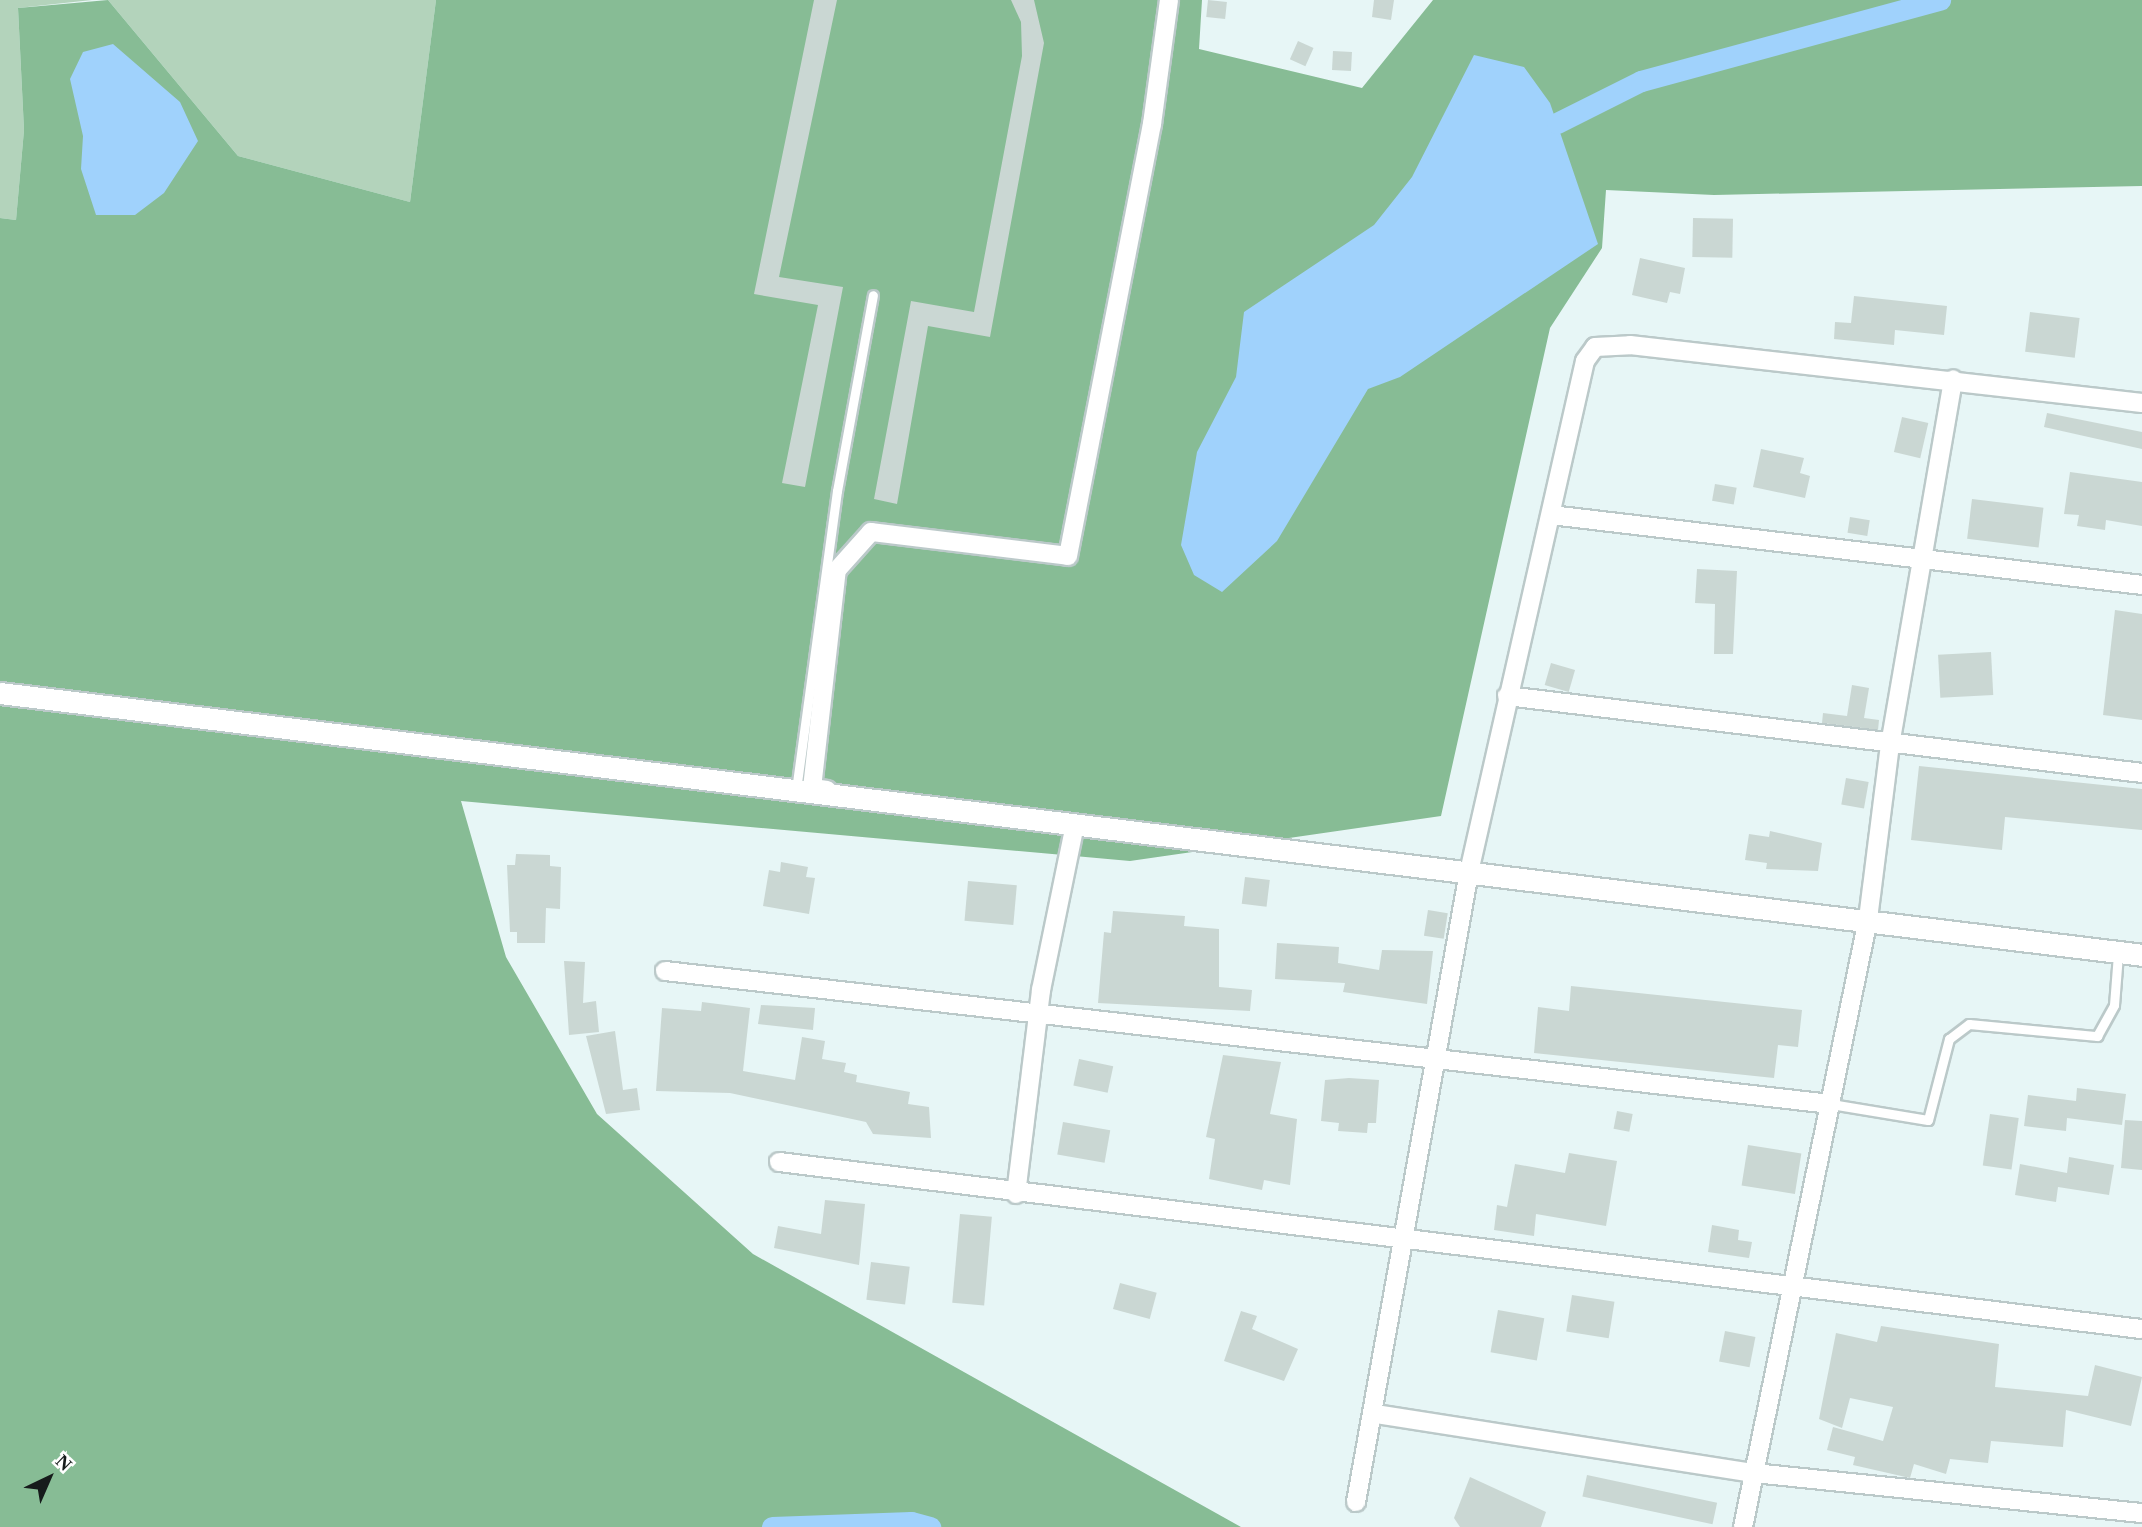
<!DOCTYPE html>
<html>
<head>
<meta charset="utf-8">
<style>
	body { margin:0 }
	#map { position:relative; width:2142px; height:1527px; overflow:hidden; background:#e7f6f6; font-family:Georgia,serif }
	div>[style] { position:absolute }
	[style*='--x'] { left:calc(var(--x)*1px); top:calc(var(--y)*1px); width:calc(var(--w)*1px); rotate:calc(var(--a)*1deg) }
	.green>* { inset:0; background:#b3d3bb }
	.forest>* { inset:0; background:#87bc95 }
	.water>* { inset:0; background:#a0d2fc }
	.canal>* { height:21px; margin:-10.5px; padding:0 10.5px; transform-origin:10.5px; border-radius:10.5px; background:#a0d2fc }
	.building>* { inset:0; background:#cad7d3; transform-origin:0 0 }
	.roads { filter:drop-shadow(2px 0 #bbc9c9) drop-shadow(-2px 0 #bbc9c9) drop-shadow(0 2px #bbc9c9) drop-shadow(0 -2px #bbc9c9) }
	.service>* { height:9px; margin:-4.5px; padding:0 4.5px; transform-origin:4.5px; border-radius:4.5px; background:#fff }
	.minor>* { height:18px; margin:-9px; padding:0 9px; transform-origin:9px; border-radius:9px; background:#fff }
	.tertiary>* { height:21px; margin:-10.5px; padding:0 10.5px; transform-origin:10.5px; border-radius:10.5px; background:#fff }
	span { translate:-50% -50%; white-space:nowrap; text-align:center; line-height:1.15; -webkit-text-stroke:5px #fff; paint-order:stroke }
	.north { position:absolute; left:14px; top:1443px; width:70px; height:70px; -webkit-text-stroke:5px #fff; paint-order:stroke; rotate:44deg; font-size:19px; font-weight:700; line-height:28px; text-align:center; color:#161b1b }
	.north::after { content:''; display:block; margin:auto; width:24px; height:32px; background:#161b1b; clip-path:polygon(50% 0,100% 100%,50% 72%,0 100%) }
</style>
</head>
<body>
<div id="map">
	<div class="green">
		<div style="clip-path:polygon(0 0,92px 0,18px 8px,24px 130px,16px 220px,0 218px)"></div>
		<div style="clip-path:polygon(108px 0,436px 0,410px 202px,238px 156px)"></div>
	</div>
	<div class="forest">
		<div style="clip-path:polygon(108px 0,238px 156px,410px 202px,436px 0,1202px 0,1199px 49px,1362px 88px,1433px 0,2142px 0,2142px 186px,1714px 195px,1606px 190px,1602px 248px,1550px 328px,1441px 816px,1130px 861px,461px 801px,506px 957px,597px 1114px,753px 1254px,1241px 1527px,0 1527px,0 218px,16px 220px,24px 130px,18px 8px)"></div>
	</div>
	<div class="water">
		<div style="clip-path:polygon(113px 44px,180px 102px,198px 141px,164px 193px,135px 215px,96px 215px,81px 169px,83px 136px,70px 79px,83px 52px)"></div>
		<div style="clip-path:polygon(1474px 55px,1524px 67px,1550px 103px,1598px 244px,1400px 377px,1368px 389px,1277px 541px,1222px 592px,1194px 575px,1181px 545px,1197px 452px,1236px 377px,1244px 312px,1374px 225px,1412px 177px)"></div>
	</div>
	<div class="canal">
		<div style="--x:1557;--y:123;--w:94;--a:-26.6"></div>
		<div style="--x:1641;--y:81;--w:310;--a:-15.2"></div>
		<div style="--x:772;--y:1527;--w:139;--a:-2.1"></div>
		<div style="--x:911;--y:1522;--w:20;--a:15"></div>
	</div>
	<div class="building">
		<div style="clip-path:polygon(814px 0,837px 0,779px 277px,843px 287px,805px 487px,782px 483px,818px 305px,754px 294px)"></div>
		<div style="clip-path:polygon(1011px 0,1034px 0,1044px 43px,990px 337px,928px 326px,897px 504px,874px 499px,911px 301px,974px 312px,1022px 56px,1021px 22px)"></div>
		<div style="left:1208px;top:0;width:19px;height:17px;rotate:6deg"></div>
		<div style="clip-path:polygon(1374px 0,1394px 0,1391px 20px,1372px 17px)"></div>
		<div style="left:1298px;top:41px;width:17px;height:20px;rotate:24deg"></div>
		<div style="left:1333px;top:51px;width:19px;height:19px;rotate:3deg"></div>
		<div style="left:1693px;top:218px;width:40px;height:39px;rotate:1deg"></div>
		<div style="clip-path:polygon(1640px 258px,1685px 268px,1680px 294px,1670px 292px,1667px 303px,1632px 295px)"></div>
		<div style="clip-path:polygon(1854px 296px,1947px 306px,1944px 335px,1895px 330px,1894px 345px,1834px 339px,1835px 322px,1851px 323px)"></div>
		<div style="left:2030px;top:312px;width:50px;height:40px;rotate:7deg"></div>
		<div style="clip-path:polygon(2047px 413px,2142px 432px,2142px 449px,2044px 427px)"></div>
		<div style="left:1902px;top:417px;width:27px;height:36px;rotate:13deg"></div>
		<div style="clip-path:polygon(1761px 449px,1804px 458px,1800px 473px,1810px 476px,1805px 498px,1753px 487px)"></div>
		<div style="clip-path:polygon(2070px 472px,2142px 482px,2142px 526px,2106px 520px,2105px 530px,2077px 526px,2079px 515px,2064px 514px)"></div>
		<div style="left:1715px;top:484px;width:22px;height:17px;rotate:10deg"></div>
		<div style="left:1972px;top:499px;width:72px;height:40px;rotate:7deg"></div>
		<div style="left:1850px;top:517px;width:20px;height:16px;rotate:9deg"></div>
		<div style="clip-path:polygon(1697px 569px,1737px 571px,1733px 654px,1714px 654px,1715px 604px,1695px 603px)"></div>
		<div style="clip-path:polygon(2115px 610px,2142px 614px,2142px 720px,2103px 715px)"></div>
		<div style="left:1991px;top:652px;width:43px;height:53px;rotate:87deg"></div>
		<div style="left:1551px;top:663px;width:25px;height:23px;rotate:16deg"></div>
		<div style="clip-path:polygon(1852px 685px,1869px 688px,1864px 718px,1879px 720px,1878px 730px,1822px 723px,1823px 713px,1847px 716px)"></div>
		<div style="clip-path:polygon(1919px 766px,2142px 789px,2142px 830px,2005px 817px,2002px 850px,1911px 840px)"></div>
		<div style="left:1846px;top:778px;width:23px;height:27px;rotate:10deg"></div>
		<div style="clip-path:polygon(1770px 831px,1822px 843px,1818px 871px,1766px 869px,1767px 863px,1745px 860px,1749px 834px,1769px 837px)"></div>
		<div style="clip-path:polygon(516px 854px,550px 855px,550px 866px,561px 867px,560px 909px,546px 908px,545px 943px,517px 943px,517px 932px,510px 932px,507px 865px,515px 865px)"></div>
		<div style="clip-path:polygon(781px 862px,808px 867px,806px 877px,815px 878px,809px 914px,763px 906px,769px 870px,780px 872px)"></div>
		<div style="left:1245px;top:877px;width:25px;height:27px;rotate:7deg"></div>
		<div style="left:968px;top:881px;width:49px;height:40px;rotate:5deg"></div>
		<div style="left:1428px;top:910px;width:20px;height:26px;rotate:9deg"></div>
		<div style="clip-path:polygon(1113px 911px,1185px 916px,1184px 926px,1219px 929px,1219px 987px,1252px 990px,1250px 1011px,1098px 1003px,1104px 932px,1111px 933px)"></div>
		<div style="clip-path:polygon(1277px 943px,1339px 947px,1338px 963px,1379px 970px,1382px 950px,1433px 951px,1427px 1004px,1343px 992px,1345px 983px,1275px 979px)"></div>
		<div style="clip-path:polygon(564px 961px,585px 962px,583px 1003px,596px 1001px,599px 1032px,569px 1035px)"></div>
		<div style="clip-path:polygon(1571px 986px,1802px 1010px,1798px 1047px,1778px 1045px,1774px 1078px,1534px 1053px,1538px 1007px,1569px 1011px)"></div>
		<div style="clip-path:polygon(702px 1002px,750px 1008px,743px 1071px,795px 1080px,802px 1037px,825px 1041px,822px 1059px,846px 1063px,844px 1072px,857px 1075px,856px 1082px,910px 1092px,908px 1104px,929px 1107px,931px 1138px,873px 1134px,866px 1122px,730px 1093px,656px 1091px,662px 1008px,701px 1011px)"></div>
		<div style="clip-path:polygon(761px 1005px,815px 1008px,813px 1030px,758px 1024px)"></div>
		<div style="clip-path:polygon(615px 1031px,623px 1090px,637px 1088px,640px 1110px,606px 1114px,586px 1036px)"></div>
		<div style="clip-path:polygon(1223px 1055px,1281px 1062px,1270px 1114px,1297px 1119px,1290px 1185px,1264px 1180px,1262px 1190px,1209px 1179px,1215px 1139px,1206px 1137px)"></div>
		<div style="left:1079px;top:1059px;width:35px;height:27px;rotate:12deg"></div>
		<div style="clip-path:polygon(1349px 1078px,1379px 1080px,1376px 1123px,1368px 1123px,1367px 1133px,1338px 1131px,1339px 1123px,1321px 1121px,1325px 1080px)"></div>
		<div style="clip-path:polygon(2077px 1088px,2126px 1094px,2122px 1125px,2067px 1118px,2066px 1131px,2024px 1126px,2028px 1095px,2076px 1101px)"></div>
		<div style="left:1617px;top:1111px;width:16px;height:18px;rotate:11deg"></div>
		<div style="left:1990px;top:1114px;width:29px;height:52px;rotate:8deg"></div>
		<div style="clip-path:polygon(2125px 1120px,2142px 1121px,2142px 1170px,2121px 1168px)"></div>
		<div style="left:1063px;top:1122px;width:48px;height:33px;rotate:10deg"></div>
		<div style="left:1748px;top:1145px;width:54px;height:41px;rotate:9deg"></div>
		<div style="clip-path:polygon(1569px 1153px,1617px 1161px,1606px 1226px,1536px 1214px,1534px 1236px,1494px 1230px,1497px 1205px,1507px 1207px,1515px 1164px,1565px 1173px)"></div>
		<div style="clip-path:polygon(2069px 1157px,2114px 1165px,2109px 1195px,2058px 1187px,2056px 1202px,2015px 1195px,2020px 1164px,2067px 1173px)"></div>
		<div style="clip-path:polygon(825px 1200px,865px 1204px,859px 1265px,774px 1248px,778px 1226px,821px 1234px)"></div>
		<div style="left:960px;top:1214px;width:32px;height:89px;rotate:5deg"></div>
		<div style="clip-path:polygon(1712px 1225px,1739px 1230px,1738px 1240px,1752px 1242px,1749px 1258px,1708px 1252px)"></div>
		<div style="left:871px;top:1262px;width:39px;height:38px;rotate:7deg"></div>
		<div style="left:1120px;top:1283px;width:38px;height:27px;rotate:15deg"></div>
		<div style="left:1572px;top:1295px;width:43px;height:37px;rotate:9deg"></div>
		<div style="left:1498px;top:1310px;width:47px;height:43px;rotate:10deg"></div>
		<div style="clip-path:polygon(1241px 1311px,1257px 1316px,1252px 1329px,1298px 1349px,1284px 1381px,1224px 1361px)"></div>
		<div style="clip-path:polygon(1881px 1326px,1999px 1344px,1995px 1387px,2088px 1396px,2095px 1365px,2142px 1377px,2131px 1426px,2066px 1410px,2063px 1447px,1991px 1441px,1988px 1463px,1950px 1459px,1946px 1474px,1914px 1464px,1910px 1478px,1853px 1465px,1855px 1457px,1827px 1450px,1833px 1427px,1883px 1441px,1893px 1407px,1850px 1398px,1842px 1428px,1819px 1419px,1836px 1333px,1877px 1342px)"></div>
		<div style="left:1725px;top:1331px;width:31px;height:31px;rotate:11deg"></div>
		<div style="left:1587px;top:1475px;width:133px;height:22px;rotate:12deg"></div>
		<div style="clip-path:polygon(1470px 1477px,1546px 1512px,1541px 1527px,1460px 1527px,1454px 1518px)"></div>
	</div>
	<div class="roads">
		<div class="service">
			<div style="--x:796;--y:790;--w:302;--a:-82.2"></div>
			<div style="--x:837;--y:491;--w:199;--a:-79.6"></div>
			<div style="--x:1831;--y:1104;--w:98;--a:9.4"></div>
			<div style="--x:1928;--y:1120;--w:84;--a:-75.5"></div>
			<div style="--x:1949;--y:1039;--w:25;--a:-37"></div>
			<div style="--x:1969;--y:1024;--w:129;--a:5.4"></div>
			<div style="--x:2097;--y:1036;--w:35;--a:-61"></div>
			<div style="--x:2114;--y:1005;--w:51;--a:-85.5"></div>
		</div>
		<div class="minor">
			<div style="--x:1551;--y:515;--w:595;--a:6.75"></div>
			<div style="--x:1507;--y:696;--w:640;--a:6.91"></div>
			<div style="--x:827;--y:790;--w:15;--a:-172"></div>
			<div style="--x:812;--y:788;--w:219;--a:-83.5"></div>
			<div style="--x:837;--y:570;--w:51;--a:-48.2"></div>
			<div style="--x:871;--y:532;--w:198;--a:6.9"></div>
			<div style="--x:1068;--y:556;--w:440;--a:-79"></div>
			<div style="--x:1152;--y:124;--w:125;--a:-82.2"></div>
			<div style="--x:665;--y:971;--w:1174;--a:6.51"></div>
			<div style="--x:779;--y:1162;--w:1373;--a:6.99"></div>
			<div style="--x:1016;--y:1194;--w:206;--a:-83"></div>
			<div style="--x:1041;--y:990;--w:168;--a:-78.4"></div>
			<div style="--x:1376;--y:1414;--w:383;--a:8.9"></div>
			<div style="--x:1754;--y:1473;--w:390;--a:5.9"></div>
			<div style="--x:1356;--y:1502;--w:640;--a:-79.83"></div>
			<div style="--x:1469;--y:872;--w:524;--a:-77.21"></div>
			<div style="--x:1585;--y:361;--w:17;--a:-54"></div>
			<div style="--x:1595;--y:347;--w:35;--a:-3"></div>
			<div style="--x:1630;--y:345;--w:515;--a:6.46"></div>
			<div style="--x:1743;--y:1527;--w:621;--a:-78.38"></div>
			<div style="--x:1868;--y:919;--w:175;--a:-82.8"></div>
			<div style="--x:1890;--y:745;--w:371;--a:-80.2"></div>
		</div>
		<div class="tertiary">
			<div style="--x:0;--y:693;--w:2158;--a:6.97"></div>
		</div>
	</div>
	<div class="north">N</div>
</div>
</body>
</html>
